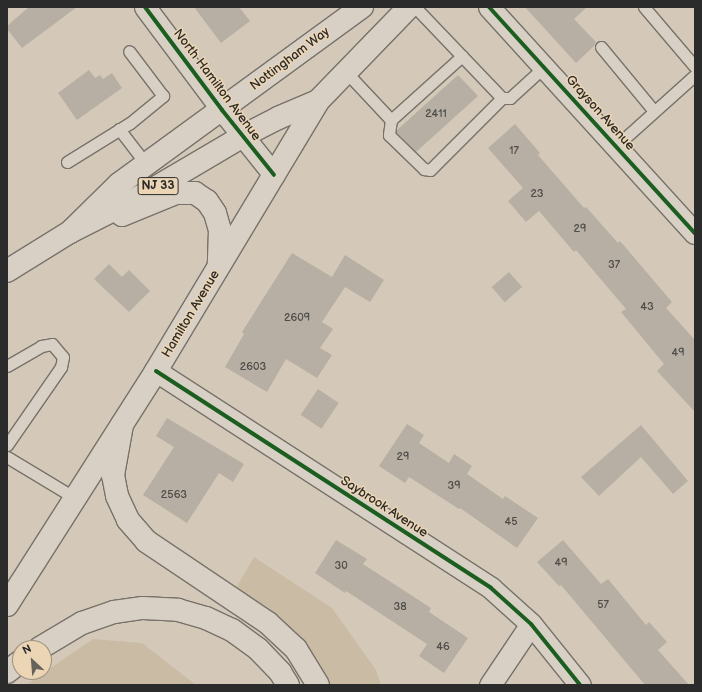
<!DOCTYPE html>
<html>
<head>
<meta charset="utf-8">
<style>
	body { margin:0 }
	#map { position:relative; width:702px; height:692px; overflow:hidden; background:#d4c9b8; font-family:"Balsamiq Sans",sans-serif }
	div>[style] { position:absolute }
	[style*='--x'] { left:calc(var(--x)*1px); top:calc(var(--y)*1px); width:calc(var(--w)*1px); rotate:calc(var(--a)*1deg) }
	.green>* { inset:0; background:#cabba5 }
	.building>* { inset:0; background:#b7afa3; transform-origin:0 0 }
	.roads { filter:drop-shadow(1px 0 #77726a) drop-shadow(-1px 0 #77726a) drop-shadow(0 1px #77726a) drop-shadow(0 -1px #77726a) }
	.service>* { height:11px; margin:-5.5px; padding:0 5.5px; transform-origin:5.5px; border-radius:5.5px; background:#d8d0c4 }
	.minor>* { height:21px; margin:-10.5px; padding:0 10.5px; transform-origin:10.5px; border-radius:10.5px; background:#d8d0c4 }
	.secondary>* { height:22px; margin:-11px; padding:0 11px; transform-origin:11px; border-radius:11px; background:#d8d0c4 }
	.primary>* { height:22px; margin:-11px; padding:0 11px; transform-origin:11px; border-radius:11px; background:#d8d0c4 }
	.motorway>* { height:22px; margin:-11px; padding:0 11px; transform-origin:11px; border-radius:11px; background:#d8d0c4 }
	.cycleway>* { height:4px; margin:-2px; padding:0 2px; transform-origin:2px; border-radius:2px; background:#1b5e20 }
	span { translate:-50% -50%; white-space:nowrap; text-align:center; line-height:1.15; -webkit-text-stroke:3px #ebd5b4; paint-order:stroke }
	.number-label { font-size:11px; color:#4e4c49 }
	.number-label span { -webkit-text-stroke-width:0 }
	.shield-label span { padding:1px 3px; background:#ebd5b4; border:1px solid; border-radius:3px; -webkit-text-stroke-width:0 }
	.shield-label { font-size:12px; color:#2b2b2b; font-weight:700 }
	.street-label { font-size:13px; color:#2b2b2b }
	.frame { position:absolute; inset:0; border:8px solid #2b2b2b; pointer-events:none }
	.north { position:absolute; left:12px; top:640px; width:40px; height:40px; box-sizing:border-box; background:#ebd5b4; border:1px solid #9e917d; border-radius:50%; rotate:334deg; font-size:11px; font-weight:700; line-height:16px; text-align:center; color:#2b2b2b }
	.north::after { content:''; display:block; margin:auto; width:14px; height:18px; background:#66625c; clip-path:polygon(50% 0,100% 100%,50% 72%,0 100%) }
</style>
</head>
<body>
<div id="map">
	<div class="green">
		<div style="clip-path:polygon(254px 557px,332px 608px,376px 670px,381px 685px,326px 685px,315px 659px,236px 588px)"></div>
		<div style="clip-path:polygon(93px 639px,142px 643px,196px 685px,26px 685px)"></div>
	</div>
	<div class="building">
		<div style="clip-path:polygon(29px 7px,77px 7px,22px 48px,7px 29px,7px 26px)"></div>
		<div style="clip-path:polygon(194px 7px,239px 7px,250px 21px,221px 43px)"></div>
		<div style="clip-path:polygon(525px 7px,587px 7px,574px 19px,596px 42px,594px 46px,576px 63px)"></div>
		<div style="clip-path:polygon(89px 70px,95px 78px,100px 75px,103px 79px,112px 73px,122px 88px,77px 120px,58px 93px)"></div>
		<div style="clip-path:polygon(458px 75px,478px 96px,416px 152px,396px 132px,397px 130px)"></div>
		<div style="clip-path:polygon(515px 124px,540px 153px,538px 155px,584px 208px,586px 207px,618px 243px,620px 241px,672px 302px,666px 308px,695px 340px,695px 412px,657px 371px,664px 364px,621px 312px,626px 309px,576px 250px,574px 252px,539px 211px,526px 222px,508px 201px,523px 188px,488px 148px)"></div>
		<div style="clip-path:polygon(292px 253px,332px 277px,345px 255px,384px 280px,370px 302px,345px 287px,322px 322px,333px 329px,320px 348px,332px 355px,317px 378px,286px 359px,267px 392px,225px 367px,244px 334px,242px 332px)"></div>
		<div style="clip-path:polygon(109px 264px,122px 277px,129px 270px,150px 291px,129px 312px,94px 279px)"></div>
		<div style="left:509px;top:272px;width:20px;height:23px;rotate:49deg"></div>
		<div style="left:318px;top:389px;width:25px;height:31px;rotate:34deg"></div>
		<div style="clip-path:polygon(167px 418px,244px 464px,233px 482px,219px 473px,187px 523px,143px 495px,174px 447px,156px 436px)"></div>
		<div style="clip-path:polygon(407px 424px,424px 435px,419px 443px,449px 463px,454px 454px,472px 466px,467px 474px,503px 499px,505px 496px,538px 518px,517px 548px,460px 508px,459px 509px,409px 477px,405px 483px,379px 466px)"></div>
		<div style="clip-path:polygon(641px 425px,688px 481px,673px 494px,641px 457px,599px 496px,581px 477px)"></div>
		<div style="clip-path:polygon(336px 540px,367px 559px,363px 564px,431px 608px,429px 612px,468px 638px,444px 673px,419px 656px,427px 644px,346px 591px,345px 593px,315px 573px)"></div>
		<div style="clip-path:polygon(563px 540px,601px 584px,608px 579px,646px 625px,649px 622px,667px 642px,658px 650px,689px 685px,645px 685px,561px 585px,559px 586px,537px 562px)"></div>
	</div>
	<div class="roads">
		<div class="service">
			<div style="--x:415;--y:7;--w:126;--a:46.3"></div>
			<div style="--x:502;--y:98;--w:8;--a:0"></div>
			<div style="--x:510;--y:98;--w:46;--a:-42.4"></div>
			<div style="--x:644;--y:7;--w:79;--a:49.6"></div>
			<div style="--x:601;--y:47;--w:83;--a:50.4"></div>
			<div style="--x:462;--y:56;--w:96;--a:138"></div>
			<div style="--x:391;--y:120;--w:15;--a:98"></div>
			<div style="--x:389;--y:135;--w:49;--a:44.2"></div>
			<div style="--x:424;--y:169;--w:6;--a:9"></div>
			<div style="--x:430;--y:170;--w:102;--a:-45"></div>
			<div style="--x:346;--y:72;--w:66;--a:46.8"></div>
			<div style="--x:119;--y:129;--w:44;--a:52.4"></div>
			<div style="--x:616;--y:146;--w:106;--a:-41.9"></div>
			<div style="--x:67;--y:162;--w:74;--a:-31.8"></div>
			<div style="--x:130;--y:123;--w:43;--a:-39.3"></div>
			<div style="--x:163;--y:96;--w:56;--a:-127.1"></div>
			<div style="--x:7;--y:366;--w:39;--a:-30"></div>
			<div style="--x:41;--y:346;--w:11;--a:-10"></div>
			<div style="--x:52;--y:344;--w:17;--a:50"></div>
			<div style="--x:63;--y:357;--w:10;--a:101"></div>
			<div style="--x:61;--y:367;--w:95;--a:124.7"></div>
			<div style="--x:7;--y:457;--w:79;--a:31.1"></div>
		</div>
		<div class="minor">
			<div style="--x:145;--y:7;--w:129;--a:53.2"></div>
			<div style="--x:222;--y:110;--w:83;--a:51.3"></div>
			<div style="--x:489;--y:7;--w:306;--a:47.7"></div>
			<div style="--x:156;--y:371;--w:399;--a:32.9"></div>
			<div style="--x:491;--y:588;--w:54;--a:42"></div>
			<div style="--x:531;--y:624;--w:78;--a:51.2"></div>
			<div style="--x:490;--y:685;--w:73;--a:-56.1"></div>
		</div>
		<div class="secondary">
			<div style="--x:122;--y:215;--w:58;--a:-22.2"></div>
			<div style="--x:176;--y:193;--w:19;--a:0"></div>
			<div style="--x:195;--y:193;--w:14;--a:34"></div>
			<div style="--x:207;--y:201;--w:14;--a:56"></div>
			<div style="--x:215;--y:213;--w:18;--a:74"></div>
			<div style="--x:220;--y:230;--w:36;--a:92"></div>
			<div style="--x:7;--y:605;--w:277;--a:-57.5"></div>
			<div style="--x:156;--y:371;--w:315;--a:-59"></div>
			<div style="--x:318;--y:101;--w:131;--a:-45.9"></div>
		</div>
		<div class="primary">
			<div style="--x:70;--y:232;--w:69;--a:-44.4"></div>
			<div style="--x:119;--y:184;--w:301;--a:-36.1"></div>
			<div style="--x:7;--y:271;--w:74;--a:-31.8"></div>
			<div style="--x:70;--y:232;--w:82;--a:-26.9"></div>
			<div style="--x:143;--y:195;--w:116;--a:-30.5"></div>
			<div style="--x:243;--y:136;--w:39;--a:-27"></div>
			<div style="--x:278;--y:118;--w:43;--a:-23"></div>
		</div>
		<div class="motorway">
			<div style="--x:122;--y:425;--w:51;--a:100.2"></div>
			<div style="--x:113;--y:475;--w:21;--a:79"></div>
			<div style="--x:117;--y:496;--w:26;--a:65"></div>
			<div style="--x:128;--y:520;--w:28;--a:49"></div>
			<div style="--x:146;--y:541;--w:147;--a:33.9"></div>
			<div style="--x:268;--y:623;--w:38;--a:43"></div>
			<div style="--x:296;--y:649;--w:42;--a:58.6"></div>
			<div style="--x:40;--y:648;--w:49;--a:-30.8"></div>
			<div style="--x:82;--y:623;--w:34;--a:-19"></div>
			<div style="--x:114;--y:612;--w:29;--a:-8"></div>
			<div style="--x:143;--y:608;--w:35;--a:3"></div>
			<div style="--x:178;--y:610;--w:29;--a:16"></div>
			<div style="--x:206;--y:618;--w:29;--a:25"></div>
			<div style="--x:232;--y:630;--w:32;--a:36"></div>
			<div style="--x:258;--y:649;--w:32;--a:46"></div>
			<div style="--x:280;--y:672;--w:15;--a:58"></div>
			<div style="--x:7;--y:672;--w:16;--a:-38"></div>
		</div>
	</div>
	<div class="cycleway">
		<div style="--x:145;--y:7;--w:129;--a:53.2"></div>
		<div style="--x:222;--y:110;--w:83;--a:51.3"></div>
		<div style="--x:489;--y:7;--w:306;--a:47.7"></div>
		<div style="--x:156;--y:371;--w:399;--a:32.9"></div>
		<div style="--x:491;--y:588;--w:54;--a:42"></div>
		<div style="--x:531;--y:624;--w:78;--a:51.2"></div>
	</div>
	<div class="number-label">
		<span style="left:436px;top:114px">2411</span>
		<span style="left:514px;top:151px">17</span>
		<span style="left:537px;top:194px">23</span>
		<span style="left:580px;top:229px">29</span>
		<span style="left:614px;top:265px">37</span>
		<span style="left:647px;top:307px">43</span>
		<span style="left:297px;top:318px">2609</span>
		<span style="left:678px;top:353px">49</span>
		<span style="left:253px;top:367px">2603</span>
		<span style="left:403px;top:457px">29</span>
		<span style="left:454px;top:486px">39</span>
		<span style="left:174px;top:495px">2563</span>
		<span style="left:511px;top:522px">45</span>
		<span style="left:561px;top:563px">49</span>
		<span style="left:341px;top:566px">30</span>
		<span style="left:603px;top:605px">57</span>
		<span style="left:400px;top:607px">38</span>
		<span style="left:443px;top:647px">46</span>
	</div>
	<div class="shield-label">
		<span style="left:158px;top:186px">NJ 33</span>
	</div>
	<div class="street-label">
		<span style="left:290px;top:59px;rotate:-37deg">Nottingham Way</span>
		<span style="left:217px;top:85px;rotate:53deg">North Hamilton Avenue</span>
		<span style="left:600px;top:113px;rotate:48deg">Grayson Avenue</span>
		<span style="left:191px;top:314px;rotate:-59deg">Hamilton Avenue</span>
		<span style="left:384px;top:507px;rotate:33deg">Saybrook Avenue</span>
	</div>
	<div class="frame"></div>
	<div class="north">N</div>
</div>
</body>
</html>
